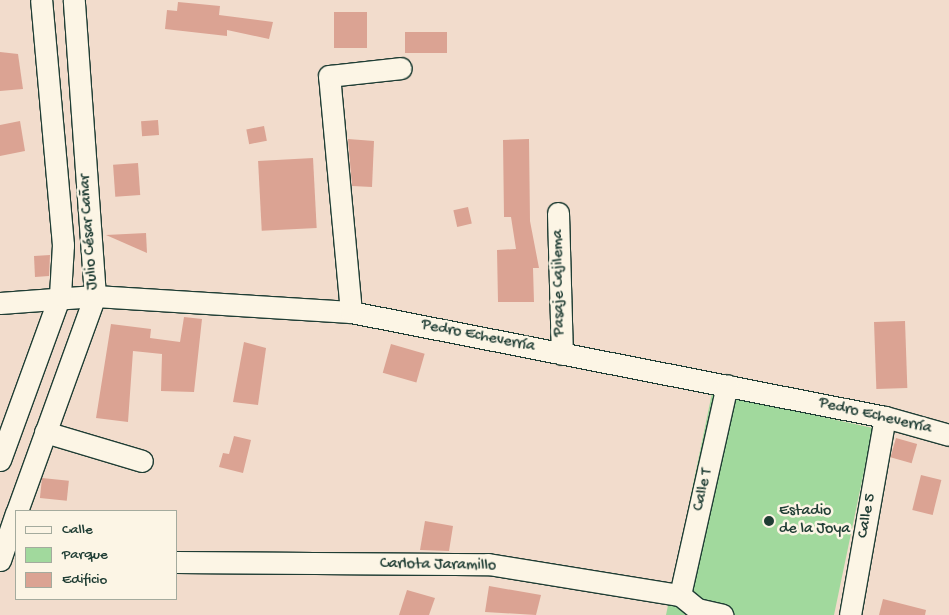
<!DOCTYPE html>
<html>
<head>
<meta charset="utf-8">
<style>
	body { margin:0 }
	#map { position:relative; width:949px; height:615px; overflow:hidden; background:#f2dccc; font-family:"Gochi Hand",sans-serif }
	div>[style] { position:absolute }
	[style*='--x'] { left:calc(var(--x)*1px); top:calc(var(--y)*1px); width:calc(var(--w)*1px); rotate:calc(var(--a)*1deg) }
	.green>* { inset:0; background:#a1d99d }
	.building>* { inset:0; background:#dba393; transform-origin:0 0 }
	.roads { filter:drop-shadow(1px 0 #1f3d34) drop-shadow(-1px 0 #1f3d34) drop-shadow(0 1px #1f3d34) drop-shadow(0 -1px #1f3d34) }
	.minor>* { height:21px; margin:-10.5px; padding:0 10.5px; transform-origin:10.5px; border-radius:10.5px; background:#fcf5e5 }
	.dots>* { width:14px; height:14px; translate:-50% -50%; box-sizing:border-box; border:2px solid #fcf5e5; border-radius:50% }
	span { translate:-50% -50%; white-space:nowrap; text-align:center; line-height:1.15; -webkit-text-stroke:5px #fcf5e5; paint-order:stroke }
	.street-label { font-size:16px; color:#1f3d34 }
	.poi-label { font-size:16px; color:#1f3d34 }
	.left { translate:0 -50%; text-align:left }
	.legend { position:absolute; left:15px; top:510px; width:162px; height:90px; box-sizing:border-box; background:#fcf5e5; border:1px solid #a4ab9e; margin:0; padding:6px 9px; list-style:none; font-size:15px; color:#1f3d34 }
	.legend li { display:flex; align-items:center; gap:10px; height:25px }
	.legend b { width:25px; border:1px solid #a4ab9e }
</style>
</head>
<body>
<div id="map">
	<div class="green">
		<div style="clip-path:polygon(712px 393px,873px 428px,834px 615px,666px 615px)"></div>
	</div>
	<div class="building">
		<div style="clip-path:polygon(178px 2px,220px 6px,219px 15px,273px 22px,269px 39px,227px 30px,227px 36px,165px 29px,167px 10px,177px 11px)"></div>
		<div style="left:334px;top:12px;width:33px;height:36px"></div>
		<div style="left:447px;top:32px;width:21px;height:42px;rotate:90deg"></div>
		<div style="clip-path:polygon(0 52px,18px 54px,23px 89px,0 91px)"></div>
		<div style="left:158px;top:120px;width:15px;height:17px;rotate:86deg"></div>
		<div style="clip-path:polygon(20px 121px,25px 151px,0 156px,0 125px)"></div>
		<div style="left:264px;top:126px;width:15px;height:18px;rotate:79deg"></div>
		<div style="clip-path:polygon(348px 139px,374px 141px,372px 187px,352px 186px)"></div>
		<div style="clip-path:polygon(529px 139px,530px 221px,539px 268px,533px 268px,534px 302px,498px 302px,497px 250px,516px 249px,511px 217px,504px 217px,503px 140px)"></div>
		<div style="left:313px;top:158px;width:70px;height:55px;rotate:87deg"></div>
		<div style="left:138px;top:163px;width:32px;height:25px;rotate:86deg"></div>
		<div style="left:468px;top:207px;width:17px;height:15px;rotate:77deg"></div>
		<div style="clip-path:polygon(146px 233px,147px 253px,106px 235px)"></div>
		<div style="clip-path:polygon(50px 255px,49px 276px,35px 277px,34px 256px)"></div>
		<div style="clip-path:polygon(184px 317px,202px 319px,194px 392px,161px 391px,162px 354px,133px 351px,128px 422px,96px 418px,111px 324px,151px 329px,150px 338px,180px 342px)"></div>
		<div style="left:905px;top:321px;width:67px;height:31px;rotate:88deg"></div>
		<div style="clip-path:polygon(244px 342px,266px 348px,258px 405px,233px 402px)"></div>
		<div style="left:391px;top:344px;width:35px;height:30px;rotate:16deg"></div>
		<div style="clip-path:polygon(234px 436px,251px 440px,243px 473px,219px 467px,223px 453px,229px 454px)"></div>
		<div style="left:896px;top:438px;width:22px;height:20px;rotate:16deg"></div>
		<div style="left:921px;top:475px;width:21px;height:36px;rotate:14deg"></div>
		<div style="left:42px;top:478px;width:27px;height:20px;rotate:6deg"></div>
		<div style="clip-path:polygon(425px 521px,453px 526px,449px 551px,420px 550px)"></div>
		<div style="clip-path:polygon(489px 586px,541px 595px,536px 615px,485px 612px)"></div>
		<div style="clip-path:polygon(407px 590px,435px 598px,429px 615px,399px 615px)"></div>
		<div style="clip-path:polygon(883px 599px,926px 610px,925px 615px,879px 615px)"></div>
	</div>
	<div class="roads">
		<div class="minor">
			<div style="--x:558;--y:213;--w:141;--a:88.4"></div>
			<div style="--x:0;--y:303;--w:95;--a:-4.2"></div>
			<div style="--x:95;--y:296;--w:256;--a:3.6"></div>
			<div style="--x:351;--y:312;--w:544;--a:11.12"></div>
			<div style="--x:885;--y:417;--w:66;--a:15.7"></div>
			<div style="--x:351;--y:312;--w:237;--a:-95.3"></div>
			<div style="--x:329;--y:76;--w:72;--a:-6.3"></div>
			<div style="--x:45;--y:432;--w:101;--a:16.6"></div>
			<div style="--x:0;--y:460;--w:176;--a:-70"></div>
			<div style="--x:60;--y:295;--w:50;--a:-86.6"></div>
			<div style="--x:63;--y:245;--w:246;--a:-95.1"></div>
			<div style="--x:17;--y:511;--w:229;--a:-70.1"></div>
			<div style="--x:95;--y:296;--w:297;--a:-94.1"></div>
			<div style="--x:0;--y:560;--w:50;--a:-71.2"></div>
			<div style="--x:176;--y:562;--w:312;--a:0.4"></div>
			<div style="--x:488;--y:564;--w:194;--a:9.2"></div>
			<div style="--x:680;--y:595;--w:22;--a:39"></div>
			<div style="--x:697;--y:609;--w:26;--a:13"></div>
			<div style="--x:680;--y:595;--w:215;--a:-77.4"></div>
			<div style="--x:850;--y:615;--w:201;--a:-80"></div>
		</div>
	</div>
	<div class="dots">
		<div style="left:769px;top:521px;background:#1f3d34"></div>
	</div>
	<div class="street-label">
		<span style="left:90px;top:232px;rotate:-94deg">Julio César Cañar</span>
		<span style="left:560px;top:283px;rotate:-91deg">Pasaje Cajilema</span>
		<span style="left:478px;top:337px;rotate:11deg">Pedro Echeverría</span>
		<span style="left:875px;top:417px;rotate:13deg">Pedro Echeverría</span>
		<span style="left:704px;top:490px;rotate:-78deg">Calle T</span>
		<span style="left:868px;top:516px;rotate:-80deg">Calle 5</span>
		<span style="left:438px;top:566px;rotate:1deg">Carlota Jaramillo</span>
	</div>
	<div class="poi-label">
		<span class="left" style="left:779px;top:521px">Estadio<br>de la Joya</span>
	</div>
	<ul class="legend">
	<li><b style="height:6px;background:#fcf5e5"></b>Calle</li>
	<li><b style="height:14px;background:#a1d99d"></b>Parque</li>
	<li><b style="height:14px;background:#dba393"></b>Edificio</li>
	</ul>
</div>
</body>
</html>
